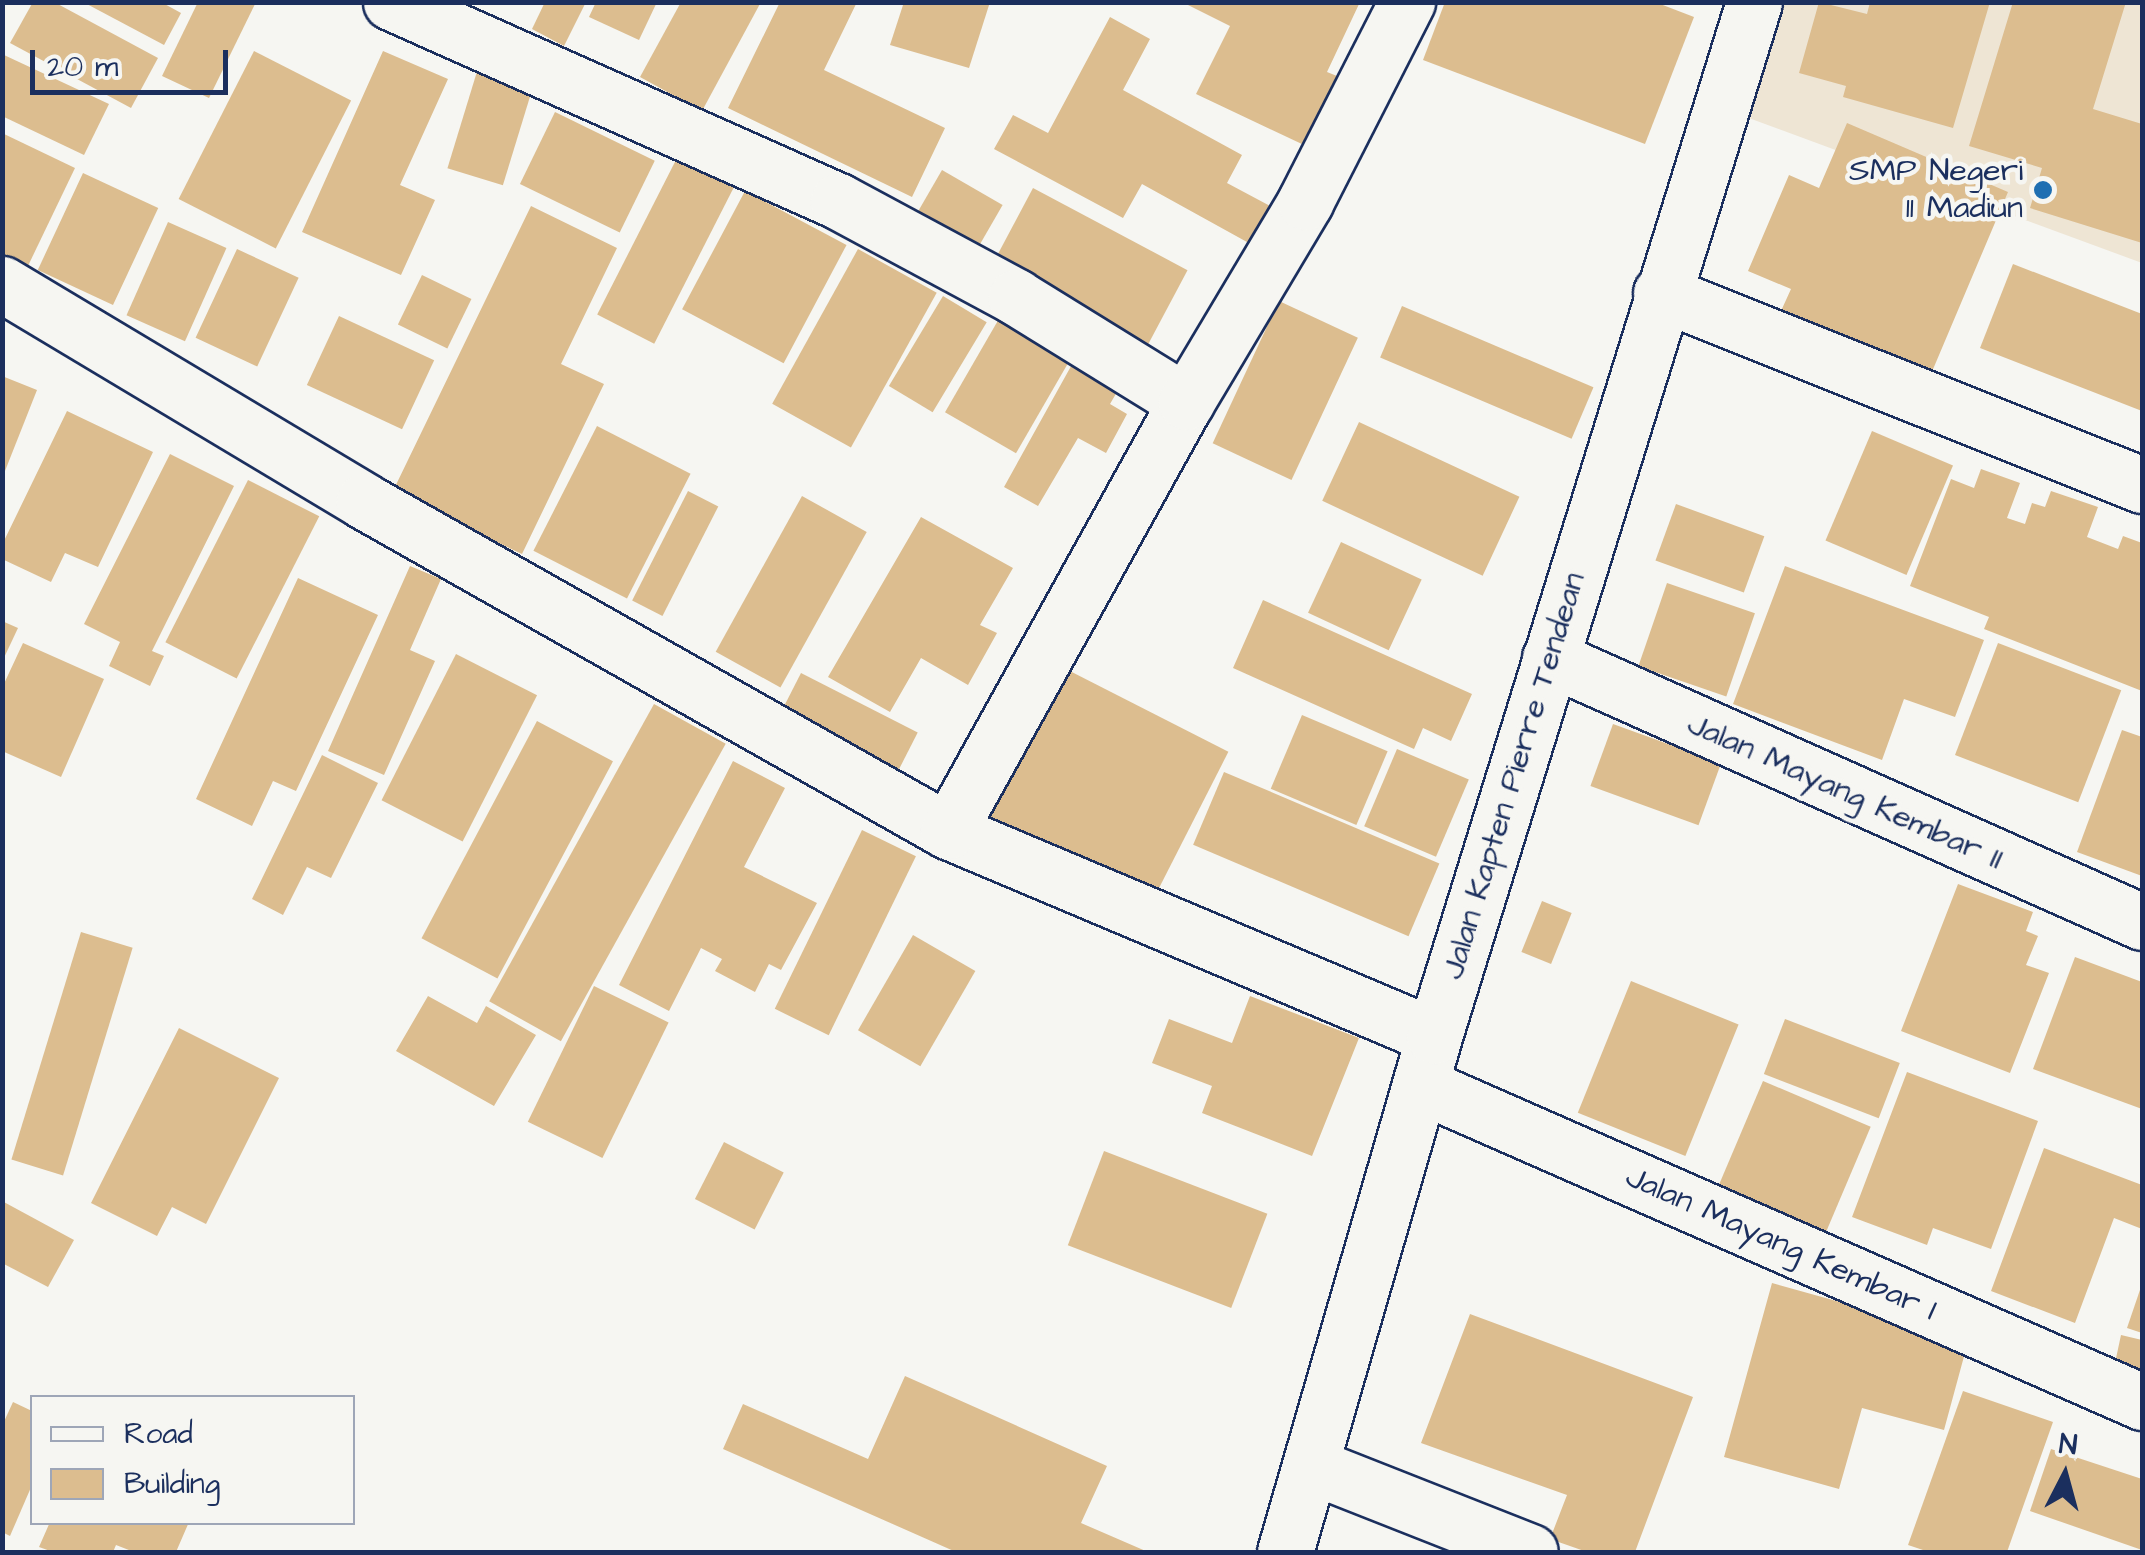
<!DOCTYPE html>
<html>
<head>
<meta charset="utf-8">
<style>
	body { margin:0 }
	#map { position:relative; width:2145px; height:1555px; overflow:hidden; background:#f6f6f2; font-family:"Architects Daughter",sans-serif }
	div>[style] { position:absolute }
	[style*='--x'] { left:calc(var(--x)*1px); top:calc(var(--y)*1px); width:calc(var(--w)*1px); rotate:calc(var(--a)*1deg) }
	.built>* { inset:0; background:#eee5d4 }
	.building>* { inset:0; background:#dcbd8f; transform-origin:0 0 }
	.roads { filter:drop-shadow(2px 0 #1b2f5e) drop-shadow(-2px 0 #1b2f5e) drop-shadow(0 2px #1b2f5e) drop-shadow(0 -2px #1b2f5e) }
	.minor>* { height:55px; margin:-27.5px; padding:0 27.5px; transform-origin:27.5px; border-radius:27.5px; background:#f6f6f2 }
	.major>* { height:55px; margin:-27.5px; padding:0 27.5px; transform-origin:27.5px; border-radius:27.5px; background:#f6f6f2 }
	.dots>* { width:28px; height:28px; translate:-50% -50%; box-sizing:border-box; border:5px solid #f6f6f2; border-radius:50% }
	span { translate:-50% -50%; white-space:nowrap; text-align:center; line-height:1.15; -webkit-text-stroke:9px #f6f6f2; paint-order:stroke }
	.poi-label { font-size:32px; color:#1b2f5e }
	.right { translate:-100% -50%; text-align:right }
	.street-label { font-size:32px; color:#1b2f5e }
	.frame { position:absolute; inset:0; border:5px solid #1b2f5e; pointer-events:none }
	.legend { position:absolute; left:30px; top:1395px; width:325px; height:130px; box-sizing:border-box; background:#f6f6f2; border:2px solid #9ea6b7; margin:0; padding:12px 18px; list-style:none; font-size:30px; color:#1b2f5e }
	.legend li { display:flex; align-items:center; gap:20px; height:50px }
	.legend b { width:50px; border:2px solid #9ea6b7 }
	.north { position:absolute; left:2015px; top:1425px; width:100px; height:100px; -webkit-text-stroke:8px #f6f6f2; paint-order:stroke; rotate:6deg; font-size:28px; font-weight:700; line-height:40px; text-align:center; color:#1b2f5e }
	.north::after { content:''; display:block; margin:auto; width:35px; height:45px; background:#1b2f5e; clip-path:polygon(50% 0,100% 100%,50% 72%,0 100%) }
	.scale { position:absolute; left:30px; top:50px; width:198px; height:45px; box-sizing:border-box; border:5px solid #1b2f5e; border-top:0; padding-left:12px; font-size:30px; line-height:35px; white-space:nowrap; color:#1b2f5e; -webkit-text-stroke:8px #f6f6f2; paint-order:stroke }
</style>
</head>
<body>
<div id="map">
	<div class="built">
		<div style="clip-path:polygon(1785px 3px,2142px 3px,2142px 263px,1746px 117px)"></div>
	</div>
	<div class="building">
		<div style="clip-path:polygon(33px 2px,54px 2px,158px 58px,131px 108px,10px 43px)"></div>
		<div style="clip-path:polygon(83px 2px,161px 2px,181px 13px,164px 45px)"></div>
		<div style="clip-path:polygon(198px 2px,256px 2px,209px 98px,162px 76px)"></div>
		<div style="clip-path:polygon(545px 2px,586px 2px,564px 46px,532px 29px)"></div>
		<div style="clip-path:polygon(596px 2px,657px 2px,639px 40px,589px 17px)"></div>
		<div style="clip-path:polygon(681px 2px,761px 2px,702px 111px,640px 77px)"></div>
		<div style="clip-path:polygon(780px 2px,857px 2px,824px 70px,945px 128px,912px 197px,728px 108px)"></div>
		<div style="clip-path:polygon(904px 2px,990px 2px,969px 68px,890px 45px)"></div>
		<div style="clip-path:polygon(1182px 2px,1360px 2px,1327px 72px,1337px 76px,1304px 145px,1196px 94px,1230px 26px)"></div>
		<div style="clip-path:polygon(1445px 2px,1655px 2px,1694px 17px,1645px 144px,1423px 60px)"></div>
		<div style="clip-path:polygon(1819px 2px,1867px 14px,1870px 2px,1990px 2px,1953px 128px,1843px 97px,1846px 86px,1799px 73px)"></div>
		<div style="clip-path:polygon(2013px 2px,2126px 2px,2093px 109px,2142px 124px,2142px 243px,2030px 208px,2042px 168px,1969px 146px)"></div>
		<div style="clip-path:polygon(1110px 17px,1150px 39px,1123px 90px,1242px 155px,1227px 183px,1276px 209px,1256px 247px,1142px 184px,1123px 218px,994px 149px,1013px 115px,1048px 133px)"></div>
		<div style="left:254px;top:51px;width:109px;height:166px;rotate:27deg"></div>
		<div style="clip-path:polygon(383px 51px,448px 79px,400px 185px,435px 200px,401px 275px,302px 232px)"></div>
		<div style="clip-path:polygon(4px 55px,109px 104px,84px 155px,2px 116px)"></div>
		<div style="left:479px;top:65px;width:58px;height:108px;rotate:17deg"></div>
		<div style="left:555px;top:112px;width:111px;height:80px;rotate:26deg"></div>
		<div style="clip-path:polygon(1847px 123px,2008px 192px,1931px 374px,1781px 311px,1791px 289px,1748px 271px,1789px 175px,1819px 188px)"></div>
		<div style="clip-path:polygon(2px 133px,75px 168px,27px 268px,2px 256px)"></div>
		<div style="left:678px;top:156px;width:64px;height:178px;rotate:27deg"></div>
		<div style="left:942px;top:170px;width:70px;height:61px;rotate:30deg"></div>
		<div style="left:83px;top:173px;width:83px;height:107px;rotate:25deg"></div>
		<div style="left:1033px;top:188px;width:175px;height:98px;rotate:28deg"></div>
		<div style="left:745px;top:191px;width:115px;height:134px;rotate:28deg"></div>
		<div style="clip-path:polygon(531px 206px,617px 248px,561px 364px,604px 384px,522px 554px,392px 493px)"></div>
		<div style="left:168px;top:222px;width:64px;height:102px;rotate:24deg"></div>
		<div style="left:237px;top:249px;width:68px;height:98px;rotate:25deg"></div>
		<div style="left:858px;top:249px;width:90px;height:177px;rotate:29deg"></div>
		<div style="clip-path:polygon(2013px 264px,2142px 314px,2142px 411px,1980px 348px)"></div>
		<div style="left:422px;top:275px;width:55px;height:55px;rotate:26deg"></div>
		<div style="left:943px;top:296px;width:51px;height:105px;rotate:31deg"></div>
		<div style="left:1279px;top:301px;width:87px;height:157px;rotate:25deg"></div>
		<div style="left:1402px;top:306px;width:208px;height:56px;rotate:23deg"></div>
		<div style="left:339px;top:316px;width:105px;height:76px;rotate:25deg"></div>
		<div style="left:1000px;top:317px;width:82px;height:110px;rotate:30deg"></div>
		<div style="clip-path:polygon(1075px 359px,1121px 385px,1110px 404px,1127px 414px,1106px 453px,1078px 438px,1038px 506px,1004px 487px)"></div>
		<div style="clip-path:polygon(2px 376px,37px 390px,3px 476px,2px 476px)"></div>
		<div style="clip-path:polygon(67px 411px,153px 452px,98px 567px,65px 553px,51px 582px,2px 559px,2px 545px)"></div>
		<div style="left:1359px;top:422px;width:177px;height:87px;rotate:25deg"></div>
		<div style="left:597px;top:426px;width:105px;height:140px;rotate:27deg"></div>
		<div style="left:1872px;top:431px;width:88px;height:119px;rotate:23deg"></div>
		<div style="clip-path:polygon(170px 454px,234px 486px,152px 651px,164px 656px,150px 686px,109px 666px,120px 642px,84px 624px)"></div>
		<div style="clip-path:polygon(1981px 469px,2020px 483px,2007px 518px,2025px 524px,2032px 503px,2045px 507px,2051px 491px,2098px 507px,2087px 537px,2118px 549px,2123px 536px,2142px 543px,2142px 691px,1984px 629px,1989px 617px,1910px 586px,1951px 479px,1974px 488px)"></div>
		<div style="left:248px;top:480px;width:80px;height:182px;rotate:27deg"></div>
		<div style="left:688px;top:491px;width:34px;height:123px;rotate:27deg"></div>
		<div style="left:802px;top:496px;width:74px;height:178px;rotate:29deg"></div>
		<div style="left:1676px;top:504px;width:94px;height:60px;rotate:20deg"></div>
		<div style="clip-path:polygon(921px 517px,1013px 568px,980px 625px,997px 633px,968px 685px,921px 658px,890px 712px,828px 677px)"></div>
		<div style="left:1341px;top:542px;width:89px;height:78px;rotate:25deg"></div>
		<div style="clip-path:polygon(410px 566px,441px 579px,410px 650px,435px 661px,384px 775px,328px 751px)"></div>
		<div style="clip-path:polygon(1785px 566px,1984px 640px,1955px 717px,1904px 699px,1882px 760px,1733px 704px)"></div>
		<div style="clip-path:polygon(298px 578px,378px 615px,296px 791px,273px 781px,252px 826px,196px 799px)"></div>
		<div style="left:1667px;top:583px;width:93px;height:88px;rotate:19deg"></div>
		<div style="clip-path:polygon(1263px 600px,1472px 694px,1451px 741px,1423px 728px,1414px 749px,1233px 668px)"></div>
		<div style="clip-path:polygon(2px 621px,18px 628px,2px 662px)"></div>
		<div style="clip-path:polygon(23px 643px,104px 679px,61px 777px,2px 751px,2px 688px)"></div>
		<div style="left:1998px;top:643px;width:132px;height:120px;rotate:21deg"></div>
		<div style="left:456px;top:654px;width:91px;height:164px;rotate:27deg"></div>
		<div style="left:1060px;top:666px;width:189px;height:171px;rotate:27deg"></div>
		<div style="left:801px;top:673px;width:131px;height:55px;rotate:27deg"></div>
		<div style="left:654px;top:704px;width:82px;height:340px;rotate:29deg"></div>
		<div style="left:1302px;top:715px;width:93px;height:80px;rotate:23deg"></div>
		<div style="left:537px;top:721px;width:86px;height:246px;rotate:28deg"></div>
		<div style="left:1613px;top:724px;width:115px;height:66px;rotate:20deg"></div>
		<div style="clip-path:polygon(2122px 730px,2142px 737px,2142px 876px,2077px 852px)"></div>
		<div style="left:1397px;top:749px;width:78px;height:84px;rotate:23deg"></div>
		<div style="clip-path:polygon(322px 755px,378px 783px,331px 878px,307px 867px,283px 915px,252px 899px)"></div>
		<div style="clip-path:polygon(733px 761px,785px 788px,744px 867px,817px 903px,781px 970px,769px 964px,755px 992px,715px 971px,722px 959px,701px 948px,669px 1011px,619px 985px)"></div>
		<div style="left:1224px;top:772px;width:234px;height:79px;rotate:23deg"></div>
		<div style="left:862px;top:830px;width:60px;height:199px;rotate:26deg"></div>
		<div style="clip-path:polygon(1958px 884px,2033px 912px,2026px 931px,2038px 936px,2026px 965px,2049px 973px,2010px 1073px,1901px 1031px)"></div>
		<div style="left:1542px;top:901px;width:32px;height:55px;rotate:22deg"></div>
		<div style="left:81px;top:932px;width:54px;height:238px;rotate:17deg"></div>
		<div style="left:913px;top:935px;width:72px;height:110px;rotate:30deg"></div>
		<div style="clip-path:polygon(2075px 957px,2142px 982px,2142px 1109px,2033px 1069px)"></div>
		<div style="left:1631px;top:981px;width:116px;height:142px;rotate:22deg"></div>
		<div style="left:594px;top:986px;width:83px;height:151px;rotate:26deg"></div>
		<div style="clip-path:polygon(428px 996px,477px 1023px,486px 1006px,536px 1035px,494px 1106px,396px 1051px)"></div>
		<div style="clip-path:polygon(1250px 996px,1359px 1038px,1312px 1156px,1202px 1113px,1212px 1086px,1152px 1063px,1169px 1019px,1232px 1043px)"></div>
		<div style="left:1785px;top:1019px;width:123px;height:59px;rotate:21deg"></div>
		<div style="clip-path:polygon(179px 1028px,279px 1078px,206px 1224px,172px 1207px,157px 1236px,91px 1203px)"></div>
		<div style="clip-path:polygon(1907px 1072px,2038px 1121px,1991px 1249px,1933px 1228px,1927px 1245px,1852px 1217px)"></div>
		<div style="left:1763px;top:1081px;width:117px;height:126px;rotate:23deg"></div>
		<div style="left:724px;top:1142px;width:67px;height:64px;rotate:27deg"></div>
		<div style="clip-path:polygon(2044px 1148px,2142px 1185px,2142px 1229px,2114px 1218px,2075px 1323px,1991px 1291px)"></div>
		<div style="left:1104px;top:1151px;width:175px;height:101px;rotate:21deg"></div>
		<div style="clip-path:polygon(2px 1201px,74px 1240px,48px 1287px,2px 1263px)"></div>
		<div style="clip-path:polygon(1772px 1283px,1969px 1338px,1944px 1430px,1862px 1408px,1839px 1489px,1724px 1457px)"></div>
		<div style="clip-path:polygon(2142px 1284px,2142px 1333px,2127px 1328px)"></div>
		<div style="clip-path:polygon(1470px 1314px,1693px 1397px,1635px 1552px,1587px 1552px,1550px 1539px,1567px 1495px,1421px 1443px)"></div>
		<div style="clip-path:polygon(2121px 1335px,2142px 1340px,2142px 1384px,2112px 1377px)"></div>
		<div style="clip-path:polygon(905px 1376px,1107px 1466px,1081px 1523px,1148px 1552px,956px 1552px,723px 1449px,743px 1404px,868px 1459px)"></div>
		<div style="clip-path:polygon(1963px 1391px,2053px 1422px,2007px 1552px,1929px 1552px,1908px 1545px)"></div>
		<div style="clip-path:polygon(13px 1402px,32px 1411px,32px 1485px,10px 1536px,2px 1532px,2px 1426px)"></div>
		<div style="clip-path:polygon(2051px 1449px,2142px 1479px,2142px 1550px,2030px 1511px)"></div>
		<div style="clip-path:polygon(50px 1522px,189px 1522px,176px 1552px,134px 1552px,116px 1545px,113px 1552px,53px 1552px,39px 1547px)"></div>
	</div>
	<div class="roads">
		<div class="minor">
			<div style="--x:391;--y:2;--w:489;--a:24"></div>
			<div style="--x:838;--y:201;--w:202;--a:28.3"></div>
			<div style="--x:1016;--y:297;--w:200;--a:31.7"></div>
			<div style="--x:2;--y:284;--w:422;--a:30.9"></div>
			<div style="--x:364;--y:501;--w:671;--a:29.47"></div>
			<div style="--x:948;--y:831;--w:527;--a:22.87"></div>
			<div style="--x:1661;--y:293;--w:518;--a:21.76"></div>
			<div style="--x:1550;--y:658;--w:648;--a:24.03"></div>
			<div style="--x:948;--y:831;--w:491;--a:-61"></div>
			<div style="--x:1186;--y:402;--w:233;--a:-59.2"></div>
			<div style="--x:1305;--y:202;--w:225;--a:-63"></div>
			<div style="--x:1420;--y:1085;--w:789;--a:23.7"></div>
			<div style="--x:1312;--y:1466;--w:234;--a:21.5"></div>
		</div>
		<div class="major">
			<div style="--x:1285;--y:1552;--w:537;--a:-73.89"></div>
			<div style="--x:1434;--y:1036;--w:1082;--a:-72.8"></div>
		</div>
	</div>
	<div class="dots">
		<div style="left:2043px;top:190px;background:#1f6fb2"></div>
	</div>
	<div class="poi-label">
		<span class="right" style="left:2023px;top:190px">SMP Negeri<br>11 Madiun</span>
	</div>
	<div class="street-label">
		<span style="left:1514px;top:776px;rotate:-73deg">Jalan Kapten Pierre Tendean</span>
		<span style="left:1845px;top:792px;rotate:24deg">Jalan Mayang Kembar II</span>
		<span style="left:1781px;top:1244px;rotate:24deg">Jalan Mayang Kembar I</span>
	</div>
	<div class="frame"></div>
	<ul class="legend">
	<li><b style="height:12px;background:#f6f6f2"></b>Road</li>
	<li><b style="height:28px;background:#dcbd8f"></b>Building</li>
	</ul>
	<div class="north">N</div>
	<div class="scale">20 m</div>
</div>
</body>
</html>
